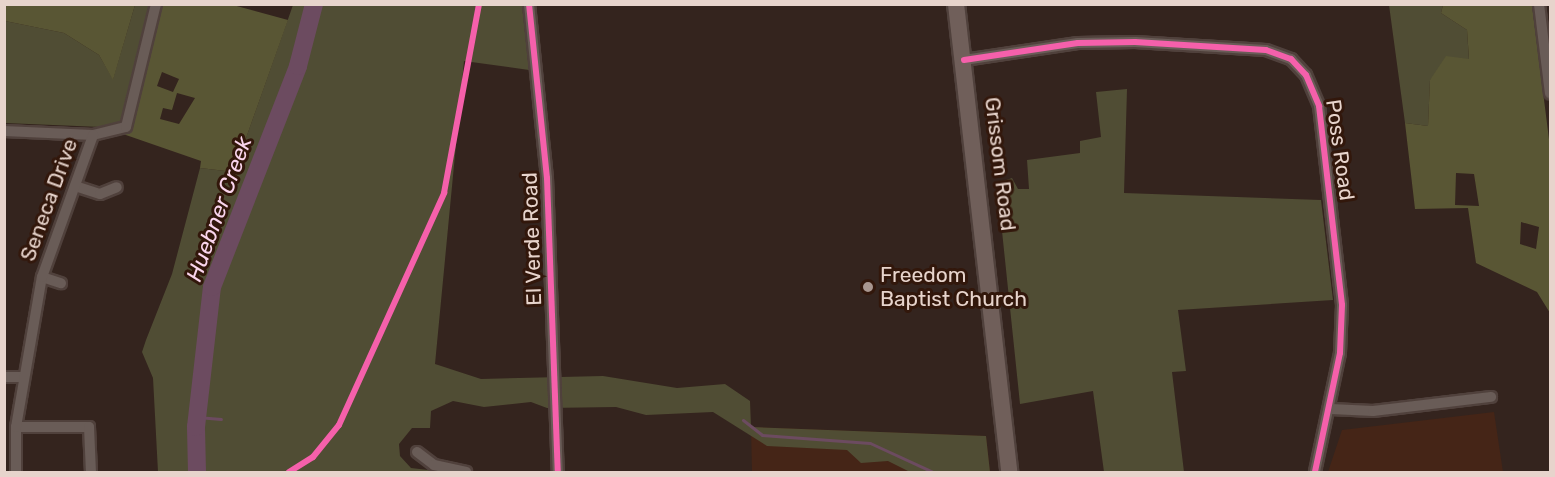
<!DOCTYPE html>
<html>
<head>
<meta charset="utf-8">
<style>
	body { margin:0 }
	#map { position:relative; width:1555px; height:477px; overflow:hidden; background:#34241e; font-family:Rubik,sans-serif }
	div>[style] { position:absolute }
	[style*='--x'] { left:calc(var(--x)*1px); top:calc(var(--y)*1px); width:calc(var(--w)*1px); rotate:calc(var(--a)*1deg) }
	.built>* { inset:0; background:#452517 }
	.green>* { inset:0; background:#504d34 }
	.forest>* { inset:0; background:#595634 }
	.stream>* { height:3px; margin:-1.5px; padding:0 1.5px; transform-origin:1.5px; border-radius:1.5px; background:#6c4b60 }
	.river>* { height:18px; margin:-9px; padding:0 9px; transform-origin:9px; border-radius:9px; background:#6c4b60 }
	.roads { filter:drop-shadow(2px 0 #50413c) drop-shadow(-2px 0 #50413c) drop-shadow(0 2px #50413c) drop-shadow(0 -2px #50413c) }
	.minor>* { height:10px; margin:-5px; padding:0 5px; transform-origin:5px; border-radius:5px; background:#695c57 }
	.primary>* { height:16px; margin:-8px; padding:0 8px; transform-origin:8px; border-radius:8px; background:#705f5a }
	.cycleway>* { height:6px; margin:-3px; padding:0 3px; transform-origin:3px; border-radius:3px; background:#f560ab }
	.dots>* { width:16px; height:16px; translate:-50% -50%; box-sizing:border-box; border:3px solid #32170b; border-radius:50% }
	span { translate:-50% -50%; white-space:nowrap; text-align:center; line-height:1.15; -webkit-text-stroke:6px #32170b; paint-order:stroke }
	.street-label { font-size:21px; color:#e7d4cc }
	.poi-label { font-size:21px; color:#e7d4cc }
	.left { translate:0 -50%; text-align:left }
	.water-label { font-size:22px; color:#fad5ed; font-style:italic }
	.frame { position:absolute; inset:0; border:6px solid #e7d4cc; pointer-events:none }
</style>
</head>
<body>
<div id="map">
	<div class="built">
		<div style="clip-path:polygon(1494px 412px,1503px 472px,1328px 472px,1342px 430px)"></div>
		<div style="clip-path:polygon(751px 427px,986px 436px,990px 472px,752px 472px)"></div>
	</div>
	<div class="green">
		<div style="clip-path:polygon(135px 5px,157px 5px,123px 134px,101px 127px,5px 123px,5px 21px,64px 33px,99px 55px,113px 79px)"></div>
		<div style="clip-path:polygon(293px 5px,522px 5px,529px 70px,464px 61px,435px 364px,481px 379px,603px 376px,677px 388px,725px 384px,750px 401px,751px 427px,986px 436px,990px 472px,910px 472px,888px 461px,861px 463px,847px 450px,767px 446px,713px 412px,646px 415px,616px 407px,547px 408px,531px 402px,484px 407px,453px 401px,431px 411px,430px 428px,412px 428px,399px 444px,400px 456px,411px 468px,445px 472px,158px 472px,153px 378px,142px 352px,146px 340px,172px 274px,200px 168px,234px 172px)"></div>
		<div style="clip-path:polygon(1389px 5px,1443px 5px,1441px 13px,1467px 30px,1469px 60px,1430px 80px,1428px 126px,1405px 123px)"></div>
		<div style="clip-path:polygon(1127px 89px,1124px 193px,1321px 200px,1333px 300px,1178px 310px,1186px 371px,1172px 372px,1184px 472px,1104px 472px,1093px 391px,1020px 404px,997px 183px,1012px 178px,1018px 189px,1029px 189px,1027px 160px,1080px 153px,1080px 141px,1101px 137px,1096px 92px)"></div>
	</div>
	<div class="forest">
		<div style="clip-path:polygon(4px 5px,135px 5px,113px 80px,99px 55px,64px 33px,5px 21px)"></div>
		<div style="clip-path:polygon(evenodd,157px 5px,233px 5px,288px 20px,234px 172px,200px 168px,201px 161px,123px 134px,157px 5px,162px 72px,179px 79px,173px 92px,157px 86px,162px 72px,157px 5px,177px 93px,195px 98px,179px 124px,160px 119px,163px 108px,172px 110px,177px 93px)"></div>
		<div style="clip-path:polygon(evenodd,1443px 5px,1532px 5px,1550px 147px,1550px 313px,1537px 292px,1476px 263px,1468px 208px,1415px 209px,1405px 123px,1428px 126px,1430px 80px,1446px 56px,1469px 59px,1467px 30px,1441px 13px,1443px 5px,1456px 173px,1474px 174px,1479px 206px,1455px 205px,1456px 173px,1443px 5px,1521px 222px,1539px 227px,1536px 249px,1520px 244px,1521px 222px)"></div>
	</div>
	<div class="stream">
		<div style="--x:197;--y:417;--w:24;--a:5"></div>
		<div style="--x:743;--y:420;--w:24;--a:38"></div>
		<div style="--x:762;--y:435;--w:108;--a:4.2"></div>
		<div style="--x:870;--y:443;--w:69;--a:24.7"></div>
	</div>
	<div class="river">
		<div style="--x:197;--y:472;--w:45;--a:-91.3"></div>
		<div style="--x:196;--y:427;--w:141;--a:-83.5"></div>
		<div style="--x:212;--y:287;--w:237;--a:-68.7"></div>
		<div style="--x:298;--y:66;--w:64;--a:-75.5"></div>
	</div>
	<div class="roads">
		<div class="minor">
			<div style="--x:529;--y:4;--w:175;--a:84.1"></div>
			<div style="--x:547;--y:178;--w:294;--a:87.9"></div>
			<div style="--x:1539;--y:4;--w:90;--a:83"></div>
			<div style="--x:964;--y:60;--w:115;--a:-8.5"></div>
			<div style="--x:1078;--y:43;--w:57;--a:-1"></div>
			<div style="--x:1135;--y:42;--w:131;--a:3.5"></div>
			<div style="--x:1266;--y:50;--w:27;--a:20"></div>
			<div style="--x:1291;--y:59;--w:22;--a:47"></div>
			<div style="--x:1306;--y:75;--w:34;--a:67"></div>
			<div style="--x:1319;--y:106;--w:200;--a:83.4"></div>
			<div style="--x:1342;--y:305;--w:48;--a:92.4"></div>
			<div style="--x:1340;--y:353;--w:122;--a:101.9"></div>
			<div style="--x:4;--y:131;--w:89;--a:2.6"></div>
			<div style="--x:93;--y:135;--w:34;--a:-14"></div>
			<div style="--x:126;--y:127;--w:127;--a:-76.3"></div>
			<div style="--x:75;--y:186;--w:26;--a:18"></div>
			<div style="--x:100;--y:194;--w:18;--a:-22"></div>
			<div style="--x:42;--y:277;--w:20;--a:18"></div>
			<div style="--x:4;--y:377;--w:19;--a:0"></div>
			<div style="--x:1331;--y:409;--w:42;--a:2.7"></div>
			<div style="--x:1373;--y:411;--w:119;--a:-6.8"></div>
			<div style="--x:16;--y:427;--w:73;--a:0"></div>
			<div style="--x:89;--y:427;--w:45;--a:87.5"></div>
			<div style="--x:417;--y:452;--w:21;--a:37"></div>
			<div style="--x:434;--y:465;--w:33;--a:12"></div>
			<div style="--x:16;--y:472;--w:45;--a:-90"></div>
			<div style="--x:16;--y:427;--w:152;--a:-80.2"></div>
			<div style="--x:42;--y:277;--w:151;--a:-70.2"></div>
		</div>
		<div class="primary">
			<div style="--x:956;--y:4;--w:471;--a:83.5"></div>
		</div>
	</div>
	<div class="cycleway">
		<div style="--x:529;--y:4;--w:175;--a:84.1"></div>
		<div style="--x:547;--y:178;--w:294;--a:87.9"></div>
		<div style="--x:964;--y:60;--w:115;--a:-8.5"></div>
		<div style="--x:1078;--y:43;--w:57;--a:-1"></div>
		<div style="--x:1135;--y:42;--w:131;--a:3.5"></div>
		<div style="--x:1266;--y:50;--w:27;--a:20"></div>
		<div style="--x:1291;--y:59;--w:22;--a:47"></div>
		<div style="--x:1306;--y:75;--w:34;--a:67"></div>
		<div style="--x:1319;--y:106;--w:200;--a:83.4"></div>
		<div style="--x:1342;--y:305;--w:48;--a:92.4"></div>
		<div style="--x:1340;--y:353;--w:122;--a:101.9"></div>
		<div style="--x:289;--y:472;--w:28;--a:-32"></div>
		<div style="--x:313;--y:457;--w:41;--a:-50.9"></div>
		<div style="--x:339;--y:425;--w:255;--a:-65.6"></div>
		<div style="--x:444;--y:193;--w:192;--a:-79.5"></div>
	</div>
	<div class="dots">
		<div style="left:868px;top:287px;background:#a8968f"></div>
	</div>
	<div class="street-label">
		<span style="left:1340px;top:150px;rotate:82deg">Poss Road</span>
		<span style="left:1000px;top:164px;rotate:83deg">Grissom Road</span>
		<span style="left:49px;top:200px;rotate:-70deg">Seneca Drive</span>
		<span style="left:532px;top:239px;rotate:-92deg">El Verde Road</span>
	</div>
	<div class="poi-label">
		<span class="left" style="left:880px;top:287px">Freedom<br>Baptist Church</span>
	</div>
	<div class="water-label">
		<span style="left:219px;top:209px;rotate:-70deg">Huebner Creek</span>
	</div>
	<div class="frame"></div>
</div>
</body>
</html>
